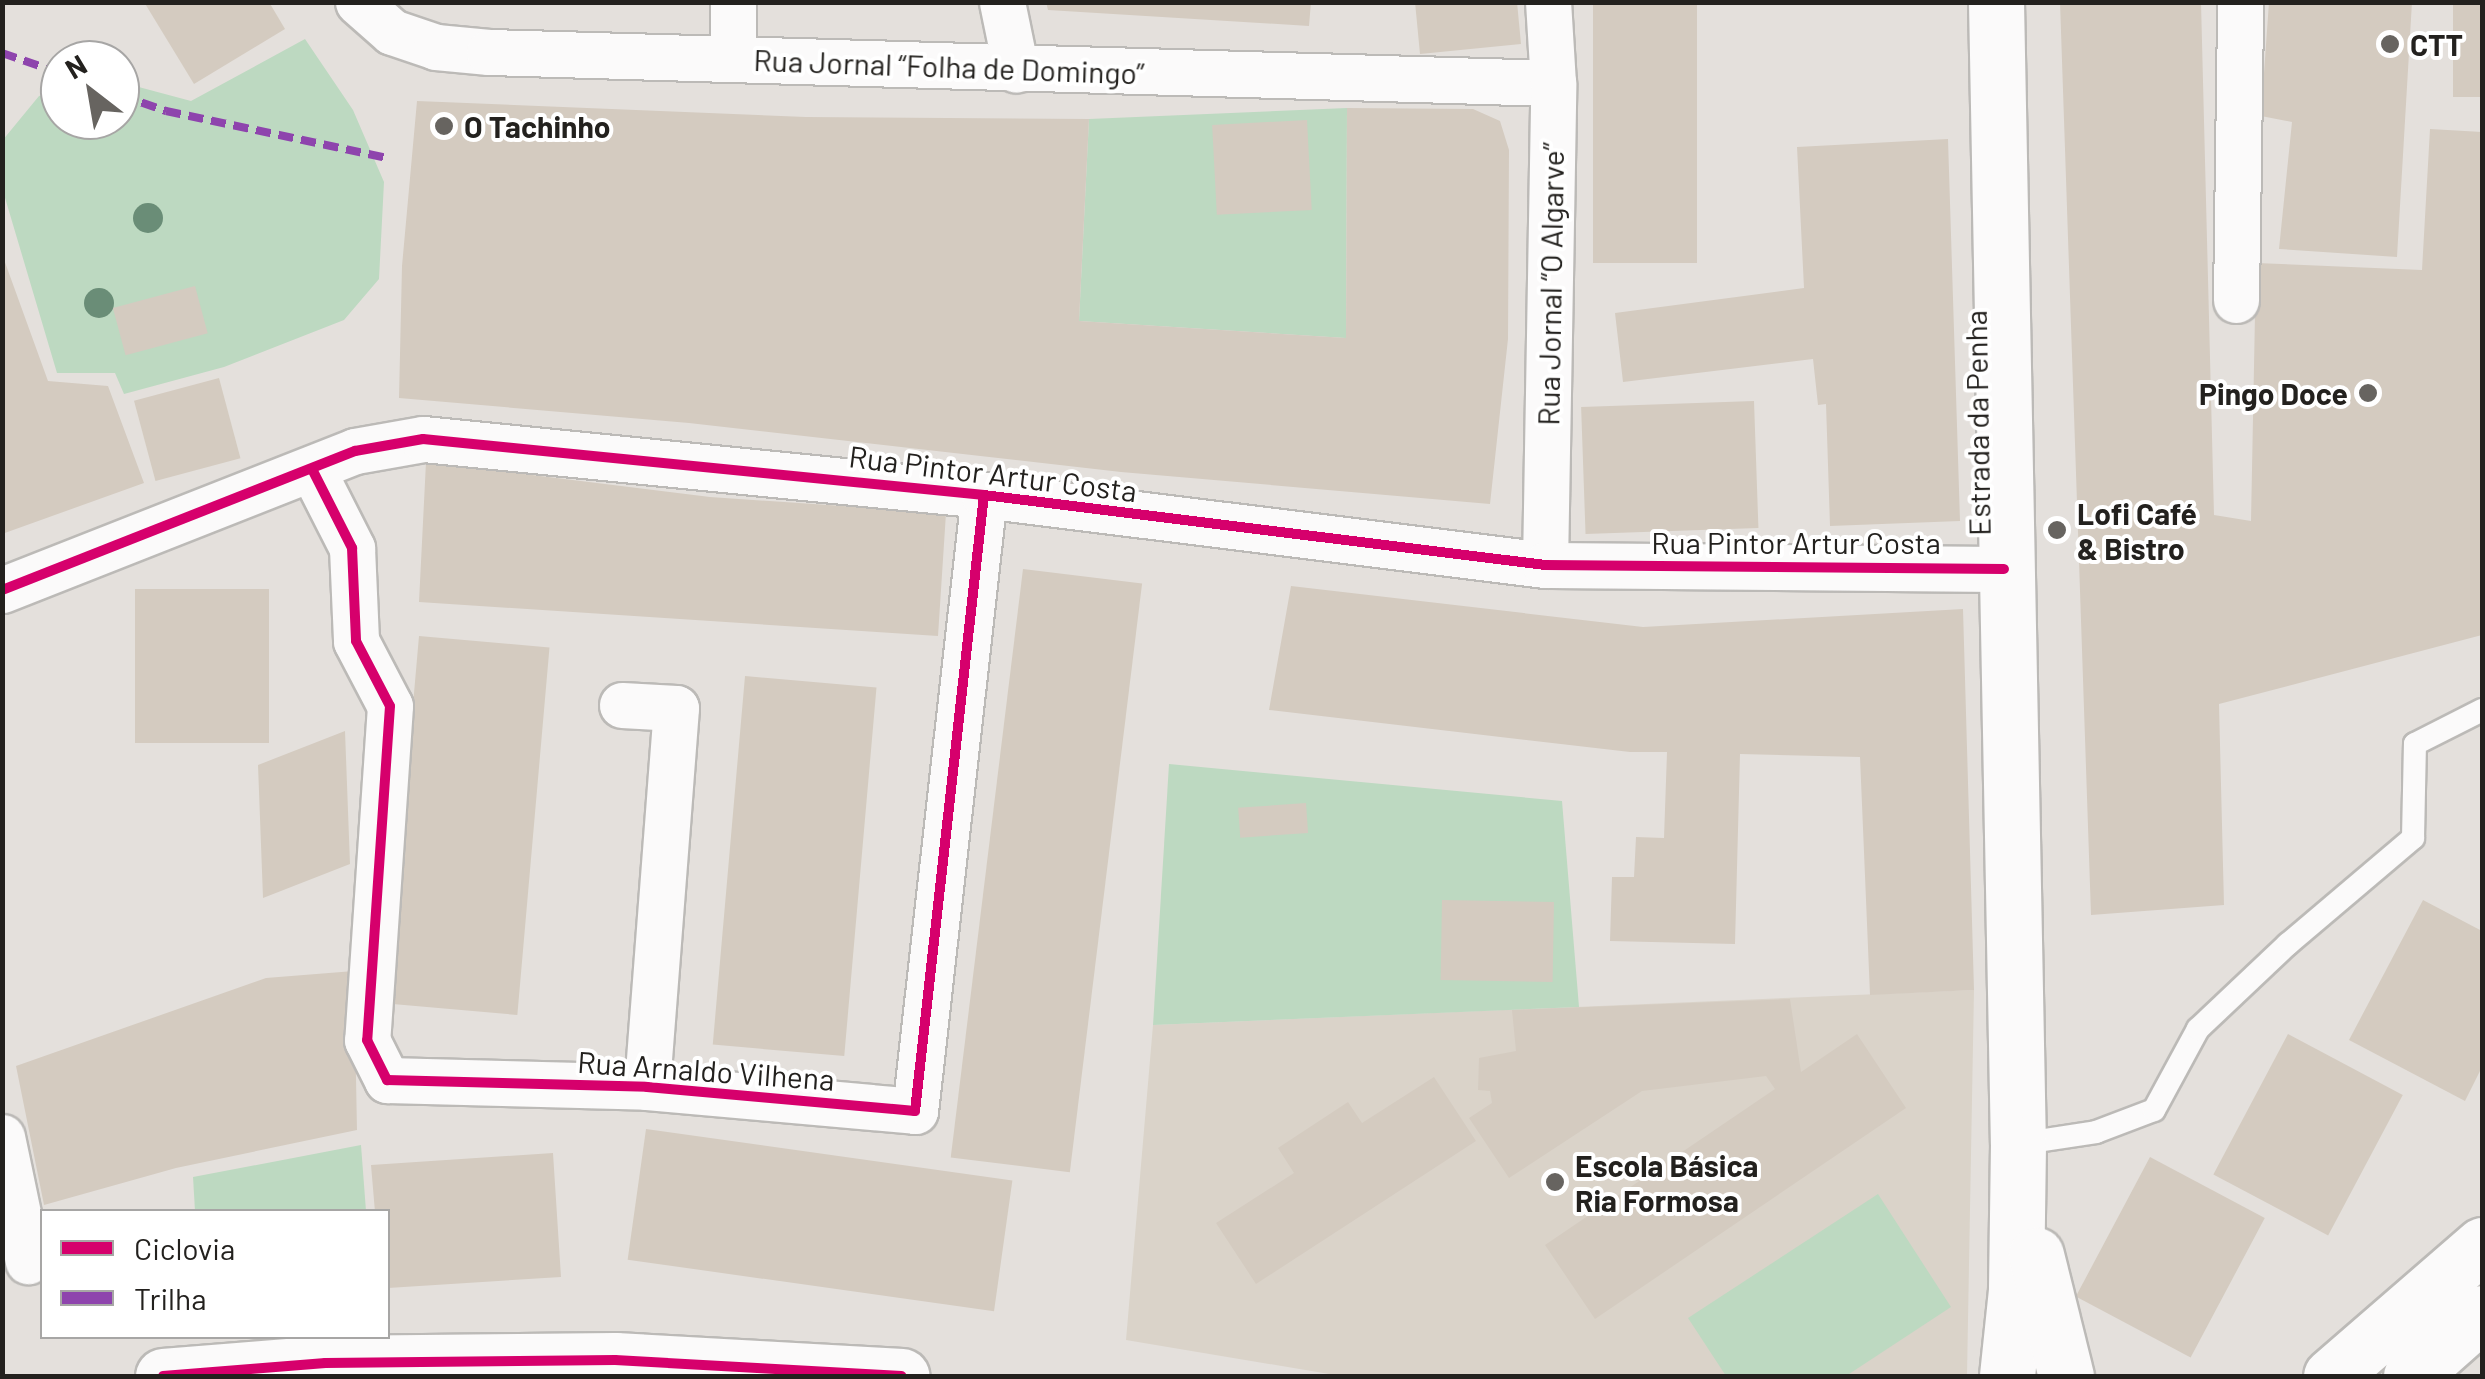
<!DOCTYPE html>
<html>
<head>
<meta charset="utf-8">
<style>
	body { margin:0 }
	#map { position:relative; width:2485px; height:1379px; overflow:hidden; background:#e4e0dc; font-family:Barlow,sans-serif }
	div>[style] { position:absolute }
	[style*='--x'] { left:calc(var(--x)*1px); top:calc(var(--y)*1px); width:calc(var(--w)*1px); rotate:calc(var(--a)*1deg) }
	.built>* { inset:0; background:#dad3c9 }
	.green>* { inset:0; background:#bdd9c1 }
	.building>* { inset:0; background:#d4cbc0; transform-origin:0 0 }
	.roads { filter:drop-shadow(2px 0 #bcbab7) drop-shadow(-2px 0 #bcbab7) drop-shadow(0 2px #bcbab7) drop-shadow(0 -2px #bcbab7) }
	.lane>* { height:22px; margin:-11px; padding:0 11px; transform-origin:11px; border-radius:11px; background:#fbfafa }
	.street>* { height:45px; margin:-22.5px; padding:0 22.5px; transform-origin:22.5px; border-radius:22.5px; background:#fbfafa }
	.secondary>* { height:55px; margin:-27.5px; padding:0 27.5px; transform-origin:27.5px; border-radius:27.5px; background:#fbfafa }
	.primary>* { height:55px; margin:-27.5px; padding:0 27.5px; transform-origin:27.5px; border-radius:27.5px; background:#fbfafa }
	.quiet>* { height:8px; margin-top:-4px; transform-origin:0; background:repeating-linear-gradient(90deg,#8e44ad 0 15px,transparent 0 23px) }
	.cycleway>* { height:10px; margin:-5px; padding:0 5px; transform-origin:5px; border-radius:5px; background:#d6006c }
	.trees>* { width:30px; height:30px; margin:-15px; border-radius:50%; background:#6a8d77 }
	.dots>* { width:28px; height:28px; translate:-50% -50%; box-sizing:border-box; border:5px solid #fff; border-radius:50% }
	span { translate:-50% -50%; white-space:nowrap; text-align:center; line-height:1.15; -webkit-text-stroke:8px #fff; paint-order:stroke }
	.poi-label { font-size:30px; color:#23211e; font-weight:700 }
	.left { translate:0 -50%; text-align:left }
	.right { translate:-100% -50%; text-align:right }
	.street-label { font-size:30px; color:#23211e }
	.frame { position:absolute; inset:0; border:5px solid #23211e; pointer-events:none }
	.legend { position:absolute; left:40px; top:1209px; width:350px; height:130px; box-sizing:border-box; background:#fff; border:2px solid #a7a6a5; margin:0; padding:12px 18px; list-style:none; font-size:30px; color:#23211e }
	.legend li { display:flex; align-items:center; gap:20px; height:50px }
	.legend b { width:50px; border:2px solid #a7a6a5 }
	.north { position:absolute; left:40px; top:40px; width:100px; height:100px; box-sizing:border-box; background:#fff; border:2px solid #a7a6a5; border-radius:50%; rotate:329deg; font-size:28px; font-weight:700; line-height:40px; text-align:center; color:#23211e }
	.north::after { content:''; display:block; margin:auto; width:35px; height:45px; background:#676460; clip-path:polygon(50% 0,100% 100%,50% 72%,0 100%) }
</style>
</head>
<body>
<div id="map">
	<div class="built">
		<div style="clip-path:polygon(1974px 990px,1967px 1376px,1341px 1376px,1126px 1340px,1153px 1025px)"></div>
	</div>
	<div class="green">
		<div style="clip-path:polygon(305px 39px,353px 110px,384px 182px,379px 279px,344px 320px,224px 367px,124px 394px,115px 373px,57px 373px,3px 191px,2px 141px,39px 96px,60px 91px,60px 120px,120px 120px,120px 82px,191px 101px)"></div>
		<div style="clip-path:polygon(1347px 108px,1346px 338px,1079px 321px,1089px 119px)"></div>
		<div style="clip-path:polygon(1169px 764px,1562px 801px,1579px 1007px,1153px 1025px)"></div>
		<div style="clip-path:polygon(361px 1145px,366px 1211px,195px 1211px,193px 1177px)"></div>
		<div style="clip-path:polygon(1878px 1194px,1951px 1307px,1846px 1376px,1726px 1376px,1688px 1318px)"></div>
	</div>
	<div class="building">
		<div style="clip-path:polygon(144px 2px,269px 2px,285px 29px,194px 84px)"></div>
		<div style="clip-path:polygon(1046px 2px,1311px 2px,1309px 26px,1048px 10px)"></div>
		<div style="clip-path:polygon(1415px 2px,1517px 2px,1521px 44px,1420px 54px)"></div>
		<div style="left:1593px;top:2px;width:104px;height:261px"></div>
		<div style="clip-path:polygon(2060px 2px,2201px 2px,2214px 515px,2251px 521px,2256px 263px,2422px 270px,2430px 129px,2482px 132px,2482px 635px,2219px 704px,2224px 905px,2091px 915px)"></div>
		<div style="clip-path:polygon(2269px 2px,2412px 2px,2397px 257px,2279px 249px,2292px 122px,2261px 116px)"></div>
		<div style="left:2453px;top:2px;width:29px;height:95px"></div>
		<div style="clip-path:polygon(417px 101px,806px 117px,1089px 119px,1079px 321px,1346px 338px,1347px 108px,1473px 109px,1500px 121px,1509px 150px,1508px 339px,1490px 504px,1121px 472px,689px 423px,399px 398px,402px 266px)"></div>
		<div style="left:1307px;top:120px;width:90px;height:95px;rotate:87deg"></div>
		<div style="clip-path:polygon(1948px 139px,1960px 521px,1830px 526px,1826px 404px,1818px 405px,1813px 359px,1623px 382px,1615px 313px,1804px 288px,1797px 147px)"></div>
		<div style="clip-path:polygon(2px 254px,48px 381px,108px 386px,144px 483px,2px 534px)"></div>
		<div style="left:195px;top:286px;width:49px;height:85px;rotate:75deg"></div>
		<div style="left:219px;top:378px;width:83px;height:88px;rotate:75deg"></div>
		<div style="left:1754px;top:401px;width:127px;height:173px;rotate:88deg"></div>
		<div style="clip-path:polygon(426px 462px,710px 497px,946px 513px,938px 636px,419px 602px)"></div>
		<div style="left:1023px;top:569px;width:120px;height:593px;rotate:7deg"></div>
		<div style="clip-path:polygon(1291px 586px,1643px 627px,1963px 609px,1974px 990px,1870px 995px,1860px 757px,1740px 754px,1735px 944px,1610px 941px,1612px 877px,1634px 877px,1636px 837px,1664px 838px,1667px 752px,1630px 752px,1269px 710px)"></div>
		<div style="left:135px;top:589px;width:134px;height:154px"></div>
		<div style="left:419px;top:636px;width:131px;height:369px;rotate:5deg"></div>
		<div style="left:745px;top:676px;width:132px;height:370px;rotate:5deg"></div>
		<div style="clip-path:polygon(345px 731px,350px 864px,263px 898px,258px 765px)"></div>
		<div style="left:1306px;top:803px;width:30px;height:68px;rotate:86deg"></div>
		<div style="left:1442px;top:900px;width:112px;height:80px;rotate:1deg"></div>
		<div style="clip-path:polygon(2423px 900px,2482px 931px,2482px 1067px,2465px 1101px,2349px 1040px)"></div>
		<div style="clip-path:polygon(354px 971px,357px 1130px,176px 1168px,44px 1205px,16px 1066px,266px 978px)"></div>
		<div style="clip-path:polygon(1790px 999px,1801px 1072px,1857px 1034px,1906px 1108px,1595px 1319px,1545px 1245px,1775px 1089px,1766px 1076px,1642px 1091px,1509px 1178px,1469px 1118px,1492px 1103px,1490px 1091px,1478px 1090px,1479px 1058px,1516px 1051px,1512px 1010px)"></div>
		<div style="left:2288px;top:1034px;width:130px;height:159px;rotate:28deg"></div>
		<div style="clip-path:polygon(1434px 1077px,1476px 1141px,1256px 1284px,1216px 1223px,1294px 1173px,1278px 1148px,1348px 1102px,1362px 1123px)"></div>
		<div style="left:646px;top:1129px;width:370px;height:132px;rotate:8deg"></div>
		<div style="clip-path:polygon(553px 1153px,561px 1277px,388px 1288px,388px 1212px,375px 1212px,371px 1165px)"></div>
		<div style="left:2150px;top:1157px;width:130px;height:158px;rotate:28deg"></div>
	</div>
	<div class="roads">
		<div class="lane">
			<div style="--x:2018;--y:1144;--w:79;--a:-8.7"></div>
			<div style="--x:2096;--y:1132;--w:62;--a:-20.8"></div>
			<div style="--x:2154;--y:1110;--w:92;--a:-61.5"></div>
			<div style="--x:2198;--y:1029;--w:124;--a:-43.4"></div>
			<div style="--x:2288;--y:944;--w:164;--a:-40.3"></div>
			<div style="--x:2413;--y:838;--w:94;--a:-88.8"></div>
			<div style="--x:2415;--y:744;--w:75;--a:-26.9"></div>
		</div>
		<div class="street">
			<div style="--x:358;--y:2;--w:45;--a:41.4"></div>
			<div style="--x:392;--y:32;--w:46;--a:18.8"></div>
			<div style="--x:436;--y:47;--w:53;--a:5.4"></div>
			<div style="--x:489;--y:52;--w:1064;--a:1.67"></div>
			<div style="--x:1002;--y:2;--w:69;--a:78.4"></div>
			<div style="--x:733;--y:58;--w:56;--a:-90"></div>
			<div style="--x:2236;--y:300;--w:298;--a:-89.2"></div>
			<div style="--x:312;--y:469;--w:89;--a:63.1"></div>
			<div style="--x:352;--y:548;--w:93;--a:87.5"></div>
			<div style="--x:356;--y:641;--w:73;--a:62.4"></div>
			<div style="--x:390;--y:706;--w:335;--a:93.9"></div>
			<div style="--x:367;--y:1040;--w:45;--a:63.4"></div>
			<div style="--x:387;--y:1080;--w:260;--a:1.5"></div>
			<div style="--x:647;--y:1087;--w:269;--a:5.1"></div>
			<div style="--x:915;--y:1111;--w:620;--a:-83.61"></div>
			<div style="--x:1545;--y:565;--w:482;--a:-89"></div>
			<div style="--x:1553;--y:83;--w:81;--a:-93.5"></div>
			<div style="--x:2;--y:590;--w:379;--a:-21.5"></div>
			<div style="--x:355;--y:451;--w:69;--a:-10"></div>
			<div style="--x:423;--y:439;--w:564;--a:5.7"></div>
			<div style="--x:984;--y:495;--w:565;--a:7.11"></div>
			<div style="--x:1545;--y:565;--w:459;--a:0.5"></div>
			<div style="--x:622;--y:705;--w:54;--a:3.2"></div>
			<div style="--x:676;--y:708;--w:380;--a:94.4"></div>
			<div style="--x:2;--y:1137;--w:127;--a:78.2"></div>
		</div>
		<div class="secondary">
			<div style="--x:1996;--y:2;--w:1142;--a:88.9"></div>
			<div style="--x:2018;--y:1144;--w:146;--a:90.8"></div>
			<div style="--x:2016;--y:1290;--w:86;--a:96"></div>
			<div style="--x:2036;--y:1255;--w:125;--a:76.1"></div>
		</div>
		<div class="primary">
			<div style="--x:163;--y:1376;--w:163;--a:-4.6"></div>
			<div style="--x:325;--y:1363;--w:290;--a:-0.6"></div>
			<div style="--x:615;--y:1360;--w:287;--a:3.2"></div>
			<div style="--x:2331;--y:1376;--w:200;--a:-40.9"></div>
			<div style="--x:2411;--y:1376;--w:95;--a:-41.6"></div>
		</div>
	</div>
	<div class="quiet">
		<div style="--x:2;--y:53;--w:61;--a:19"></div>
		<div style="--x:120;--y:95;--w:49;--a:19.2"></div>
		<div style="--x:166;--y:111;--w:226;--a:12"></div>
	</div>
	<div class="cycleway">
		<div style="--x:312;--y:469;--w:89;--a:63.1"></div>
		<div style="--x:352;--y:548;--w:93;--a:87.5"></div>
		<div style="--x:356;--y:641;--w:73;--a:62.4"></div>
		<div style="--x:390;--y:706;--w:335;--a:93.9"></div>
		<div style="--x:367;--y:1040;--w:45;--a:63.4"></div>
		<div style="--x:387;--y:1080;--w:260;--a:1.5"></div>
		<div style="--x:647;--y:1087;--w:269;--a:5.1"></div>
		<div style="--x:915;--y:1111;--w:620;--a:-83.61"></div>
		<div style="--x:2;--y:590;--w:379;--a:-21.5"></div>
		<div style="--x:355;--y:451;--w:69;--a:-10"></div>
		<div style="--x:423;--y:439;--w:564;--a:5.7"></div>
		<div style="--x:984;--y:495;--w:565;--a:7.11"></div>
		<div style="--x:1545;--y:565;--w:459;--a:0.5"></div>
		<div style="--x:163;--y:1376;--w:163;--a:-4.6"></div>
		<div style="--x:325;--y:1363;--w:290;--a:-0.6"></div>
		<div style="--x:615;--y:1360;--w:287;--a:3.2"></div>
	</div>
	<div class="trees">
		<div style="left:148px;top:218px"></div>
		<div style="left:99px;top:303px"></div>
	</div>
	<div class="dots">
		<div style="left:2390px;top:44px;background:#676460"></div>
		<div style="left:444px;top:126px;background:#676460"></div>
		<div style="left:2368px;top:393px;background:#676460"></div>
		<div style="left:2057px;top:530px;background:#676460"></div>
		<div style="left:1555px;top:1182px;background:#676460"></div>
	</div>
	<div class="poi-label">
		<span class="left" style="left:2410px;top:44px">CTT</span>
		<span class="left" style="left:464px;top:126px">O Tachinho</span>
		<span class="right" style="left:2348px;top:393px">Pingo Doce</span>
		<span class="left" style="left:2077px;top:530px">Lofi Café<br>&amp; Bistro</span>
		<span class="left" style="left:1575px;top:1182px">Escola Básica<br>Ria Formosa</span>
	</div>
	<div class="street-label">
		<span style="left:949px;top:66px;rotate:2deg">Rua Jornal “Folha de Domingo”</span>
		<span style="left:1550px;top:284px;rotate:-89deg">Rua Jornal “O Algarve”</span>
		<span style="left:1977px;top:423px;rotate:-91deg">Estrada da Penha</span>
		<span style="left:993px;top:473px;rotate:7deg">Rua Pintor Artur Costa</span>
		<span style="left:1796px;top:542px">Rua Pintor Artur Costa</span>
		<span style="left:706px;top:1070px;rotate:4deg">Rua Arnaldo Vilhena</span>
	</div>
	<div class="frame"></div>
	<ul class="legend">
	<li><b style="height:12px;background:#d6006c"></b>Ciclovia</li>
	<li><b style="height:12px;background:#8e44ad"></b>Trilha</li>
	</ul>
	<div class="north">N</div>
</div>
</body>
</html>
